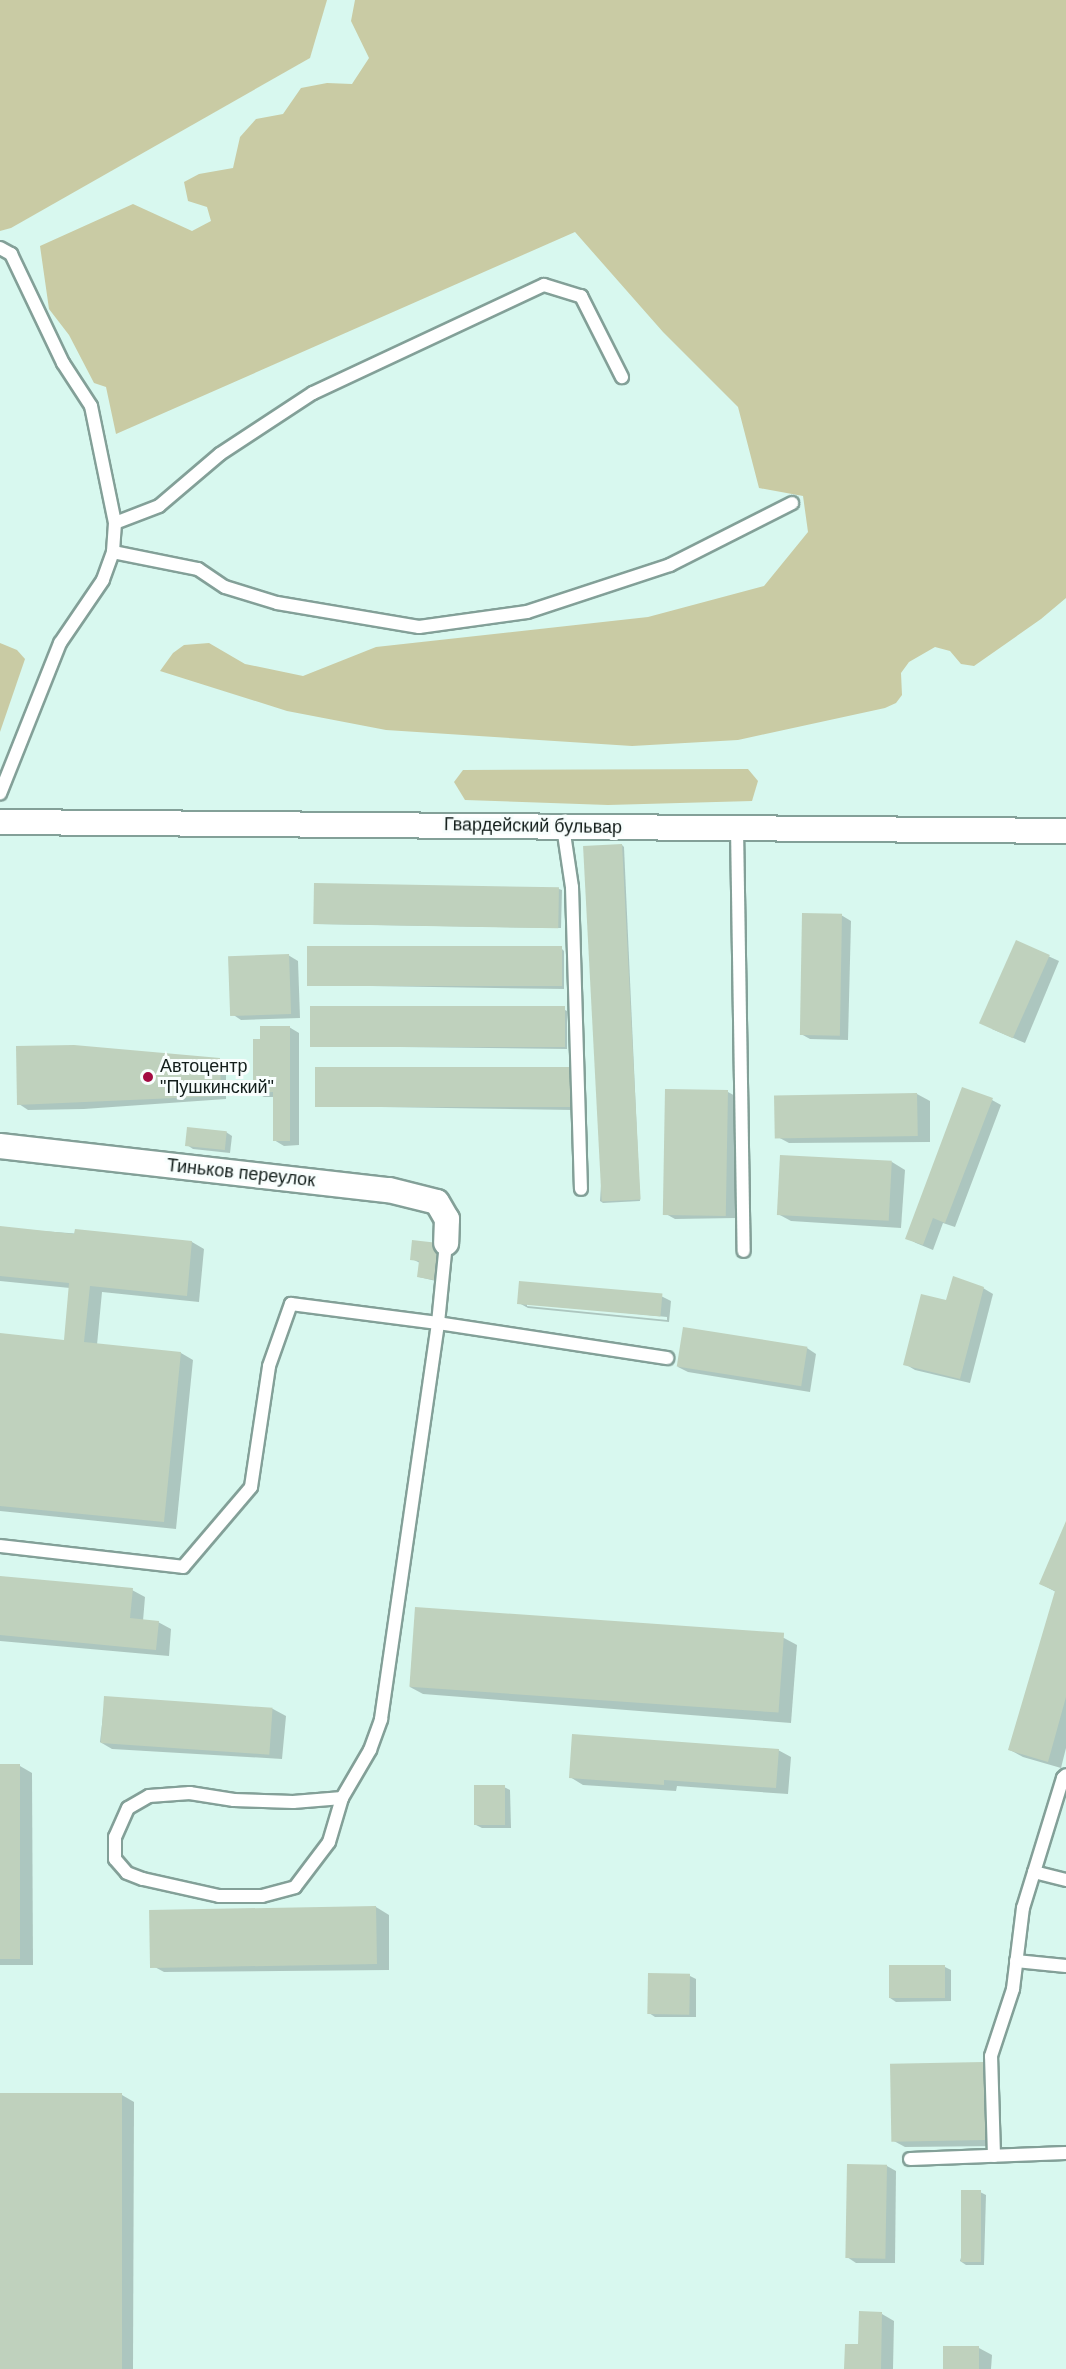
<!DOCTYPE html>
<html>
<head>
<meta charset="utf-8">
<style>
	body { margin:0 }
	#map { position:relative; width:1066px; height:2369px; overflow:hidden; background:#d8f8ef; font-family:Arial,sans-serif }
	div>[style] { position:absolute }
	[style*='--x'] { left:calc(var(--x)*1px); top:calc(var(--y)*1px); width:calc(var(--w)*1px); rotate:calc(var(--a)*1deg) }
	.green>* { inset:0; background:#c9cba4 }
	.shadow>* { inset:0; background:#0003 }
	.building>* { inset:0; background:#bfd1bd; transform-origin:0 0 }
	.roads { filter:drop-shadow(2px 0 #83a098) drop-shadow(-2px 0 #83a098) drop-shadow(0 2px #83a098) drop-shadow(0 -2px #83a098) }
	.service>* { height:12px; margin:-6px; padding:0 6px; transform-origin:6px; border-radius:6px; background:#fff }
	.minor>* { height:24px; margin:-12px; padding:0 12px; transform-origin:12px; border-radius:12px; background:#fff }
	.dots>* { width:16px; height:16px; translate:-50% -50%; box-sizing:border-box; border:3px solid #f8fefd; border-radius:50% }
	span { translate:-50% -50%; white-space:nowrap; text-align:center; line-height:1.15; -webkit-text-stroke:6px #f8fefd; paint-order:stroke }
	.street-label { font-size:18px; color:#131e1b }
	.poi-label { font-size:18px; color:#131e1b }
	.left { translate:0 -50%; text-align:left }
</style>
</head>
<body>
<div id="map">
	<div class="green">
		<div style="clip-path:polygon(0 0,327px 0,310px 58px,11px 228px,0 231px)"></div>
		<div style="clip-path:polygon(355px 0,1066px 0,1066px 598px,1041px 619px,974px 666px,961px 664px,950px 651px,935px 647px,909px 662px,901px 673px,902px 695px,896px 703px,885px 708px,738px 740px,632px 746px,386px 730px,287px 711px,160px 671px,173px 653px,184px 645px,209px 643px,245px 664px,303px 676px,376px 647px,648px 617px,764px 586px,808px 532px,803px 496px,759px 488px,738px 407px,663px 332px,575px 232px,116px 434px,106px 387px,94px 383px,69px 335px,49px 309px,40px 246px,133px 204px,192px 231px,211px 221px,207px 207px,188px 201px,184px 182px,199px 174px,233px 168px,240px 137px,256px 119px,283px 114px,301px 88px,327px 83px,352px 84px,369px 58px,351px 21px)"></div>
		<div style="clip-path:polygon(0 643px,17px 650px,25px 659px,0 732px)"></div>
		<div style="clip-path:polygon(748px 769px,758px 781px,752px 801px,608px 805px,465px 800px,454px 782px,463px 770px)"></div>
	</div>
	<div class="shadow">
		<div style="clip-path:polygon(622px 845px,624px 847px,640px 1201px,603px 1203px,600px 1201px)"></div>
		<div style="clip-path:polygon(316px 885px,559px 889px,562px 890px,561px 928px,318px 924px,315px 923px)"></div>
		<div style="clip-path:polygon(841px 915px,851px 921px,848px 1040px,810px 1039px,801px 1034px)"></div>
		<div style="clip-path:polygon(1017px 942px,1059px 961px,1025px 1043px,992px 1029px)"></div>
		<div style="clip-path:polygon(562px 949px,564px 951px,564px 989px,308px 985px)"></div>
		<div style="clip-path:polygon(288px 955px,298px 961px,300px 1018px,241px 1020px,232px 1014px)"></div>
		<div style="clip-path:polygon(565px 1010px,567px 1011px,567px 1049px,311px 1046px)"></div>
		<div style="clip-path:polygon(289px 1027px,299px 1033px,299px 1145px,284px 1146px,274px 1140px,274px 1097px,264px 1097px,255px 1092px,261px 1041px)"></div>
		<div style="clip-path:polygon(220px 1060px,226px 1063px,226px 1099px,84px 1109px,28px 1110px,19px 1104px)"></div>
		<div style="clip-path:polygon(570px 1070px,572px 1072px,572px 1110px,316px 1106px)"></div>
		<div style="clip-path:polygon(728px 1092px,737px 1097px,736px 1218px,675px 1219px,666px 1214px)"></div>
		<div style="clip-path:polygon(917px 1094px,930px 1101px,930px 1142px,789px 1143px,776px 1136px)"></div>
		<div style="clip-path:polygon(992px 1100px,1001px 1105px,955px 1227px,943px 1223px,933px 1250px,916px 1243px,907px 1238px)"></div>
		<div style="clip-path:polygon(226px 1132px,232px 1136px,230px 1153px,193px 1149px,187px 1145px)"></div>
		<div style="clip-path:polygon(892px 1162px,905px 1170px,901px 1228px,791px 1221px,778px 1214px)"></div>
		<div style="clip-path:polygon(0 1228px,192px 1242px,204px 1249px,199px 1302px,102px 1292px,97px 1345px,181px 1353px,193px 1360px,176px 1529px,0 1511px,0 1335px,65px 1341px,70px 1288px,0 1281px)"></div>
		<div style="clip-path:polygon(444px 1248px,440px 1282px,419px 1277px,420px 1263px,412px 1259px)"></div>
		<div style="clip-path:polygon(983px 1288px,993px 1294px,970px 1383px,915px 1370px,905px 1364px)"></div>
		<div style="clip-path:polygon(evenodd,661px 1296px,671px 1301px,669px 1322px,528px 1308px,519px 1303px,661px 1296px,527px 1303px,667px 1317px,667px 1320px,527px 1306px,527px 1303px)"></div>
		<div style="clip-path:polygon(685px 1328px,807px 1348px,816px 1354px,810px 1392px,688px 1372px,678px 1367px)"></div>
		<div style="clip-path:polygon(1066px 1525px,1066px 1748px,1061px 1768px,1023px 1757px,1010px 1750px,1056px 1592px,1041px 1584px)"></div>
		<div style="clip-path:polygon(0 1578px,132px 1590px,145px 1597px,143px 1621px,158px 1622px,171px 1629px,169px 1656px,0 1641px)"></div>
		<div style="clip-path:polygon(416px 1609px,784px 1638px,797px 1645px,791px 1723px,423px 1694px,410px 1687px)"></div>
		<div style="clip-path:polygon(105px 1698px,273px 1709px,286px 1716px,282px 1759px,112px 1749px,100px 1742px)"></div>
		<div style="clip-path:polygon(778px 1750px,791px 1757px,788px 1794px,677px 1786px,676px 1791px,583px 1785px,570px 1777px)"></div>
		<div style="clip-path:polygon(0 1766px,20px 1766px,32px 1773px,33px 1965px,0 1965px)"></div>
		<div style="clip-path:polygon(504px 1787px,510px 1790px,511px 1828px,482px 1828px,476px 1825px)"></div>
		<div style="clip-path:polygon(376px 1907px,389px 1915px,389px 1970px,164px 1972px,151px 1965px)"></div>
		<div style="clip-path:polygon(945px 1967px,951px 1970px,951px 2001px,896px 2002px,890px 1998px)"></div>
		<div style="clip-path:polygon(690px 1976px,696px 1979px,696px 2017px,655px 2017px,649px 2013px)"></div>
		<div style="clip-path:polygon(983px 2063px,996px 2070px,997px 2146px,905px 2147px,892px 2140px)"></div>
		<div style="clip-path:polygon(0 2094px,122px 2095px,134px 2102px,133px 2369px,0 2369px)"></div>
		<div style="clip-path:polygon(887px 2166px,896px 2171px,895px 2263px,856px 2263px,847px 2257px)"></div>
		<div style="clip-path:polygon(980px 2192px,986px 2195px,984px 2265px,966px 2265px,960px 2261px)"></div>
		<div style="clip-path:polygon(882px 2314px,894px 2321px,893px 2369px,845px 2369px)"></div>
		<div style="clip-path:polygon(979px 2348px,992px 2355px,991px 2369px,944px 2369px)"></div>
	</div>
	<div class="building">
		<div style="left:622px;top:844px;width:356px;height:39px;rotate:87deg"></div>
		<div style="left:314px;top:883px;width:245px;height:41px;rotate:1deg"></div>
		<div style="left:802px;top:913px;width:40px;height:122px;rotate:1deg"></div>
		<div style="left:1016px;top:940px;width:37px;height:91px;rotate:24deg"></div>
		<div style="left:307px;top:946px;width:255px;height:40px"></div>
		<div style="left:289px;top:954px;width:60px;height:61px;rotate:88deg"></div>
		<div style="left:310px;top:1006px;width:255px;height:41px"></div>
		<div style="clip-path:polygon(260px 1026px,290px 1026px,290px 1141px,273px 1141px,273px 1092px,253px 1093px,253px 1039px,260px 1039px)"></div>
		<div style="clip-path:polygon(74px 1045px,220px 1058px,221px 1096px,17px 1105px,16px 1046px)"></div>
		<div style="left:315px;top:1067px;width:255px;height:40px"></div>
		<div style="clip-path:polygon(962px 1087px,993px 1098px,945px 1223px,933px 1218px,923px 1245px,905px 1239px)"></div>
		<div style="left:665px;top:1089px;width:63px;height:126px;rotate:1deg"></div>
		<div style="left:917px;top:1093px;width:43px;height:143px;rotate:89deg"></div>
		<div style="left:187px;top:1127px;width:40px;height:19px;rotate:6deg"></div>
		<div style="left:780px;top:1155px;width:112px;height:60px;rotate:3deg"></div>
		<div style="clip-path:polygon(0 1226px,74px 1234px,75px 1229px,192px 1241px,187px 1296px,90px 1286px,84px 1342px,181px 1352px,164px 1522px,0 1506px,0 1333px,64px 1340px,69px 1283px,0 1276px)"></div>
		<div style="clip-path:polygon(412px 1240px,438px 1243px,434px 1280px,417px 1277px,419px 1261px,410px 1260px)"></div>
		<div style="clip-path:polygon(953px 1276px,984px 1287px,960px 1379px,903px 1365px,921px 1294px,946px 1300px)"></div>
		<div style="left:519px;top:1281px;width:144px;height:23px;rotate:5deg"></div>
		<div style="left:683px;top:1327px;width:126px;height:40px;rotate:9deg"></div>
		<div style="clip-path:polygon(1066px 1521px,1066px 1697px,1048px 1762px,1008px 1750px,1055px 1591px,1039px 1584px)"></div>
		<div style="clip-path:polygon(0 1576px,133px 1588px,130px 1618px,159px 1621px,156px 1650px,0 1635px)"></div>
		<div style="left:415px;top:1607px;width:370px;height:80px;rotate:4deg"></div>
		<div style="left:104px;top:1696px;width:169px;height:47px;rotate:4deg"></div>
		<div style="clip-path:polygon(572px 1734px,779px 1749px,776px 1788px,664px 1780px,664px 1785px,569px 1778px)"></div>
		<div style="left:0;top:1764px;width:20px;height:195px"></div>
		<div style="left:505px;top:1785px;width:40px;height:31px;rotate:90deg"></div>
		<div style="left:376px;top:1906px;width:58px;height:227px;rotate:89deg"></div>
		<div style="left:945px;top:1965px;width:33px;height:56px;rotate:90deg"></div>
		<div style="left:648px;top:1973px;width:42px;height:41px;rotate:1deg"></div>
		<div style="left:984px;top:2062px;width:78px;height:94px;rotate:89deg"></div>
		<div style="left:0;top:2093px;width:122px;height:276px"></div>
		<div style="left:847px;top:2164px;width:40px;height:94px;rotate:1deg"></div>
		<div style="left:961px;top:2190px;width:20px;height:72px"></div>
		<div style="clip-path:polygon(859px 2311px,882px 2312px,881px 2369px,844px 2369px,845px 2344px,858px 2344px)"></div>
		<div style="left:943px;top:2346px;width:36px;height:23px"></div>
	</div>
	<div class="roads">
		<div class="service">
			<div style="--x:0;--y:248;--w:13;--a:29"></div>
			<div style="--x:11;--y:254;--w:121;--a:64.5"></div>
			<div style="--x:63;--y:363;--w:51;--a:56.9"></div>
			<div style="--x:91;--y:406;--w:119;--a:78.4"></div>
			<div style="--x:115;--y:523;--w:29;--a:94"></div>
			<div style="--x:113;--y:552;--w:30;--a:110"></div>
			<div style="--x:103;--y:580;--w:76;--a:124.3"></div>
			<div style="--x:60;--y:643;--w:162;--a:111.7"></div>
			<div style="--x:115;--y:523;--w:47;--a:-21.1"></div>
			<div style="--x:159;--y:506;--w:80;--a:-40.4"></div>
			<div style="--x:220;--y:454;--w:111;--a:-33.3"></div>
			<div style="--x:313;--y:393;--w:255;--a:-25.1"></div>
			<div style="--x:544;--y:285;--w:39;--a:17"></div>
			<div style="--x:581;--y:296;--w:91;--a:63.2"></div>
			<div style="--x:113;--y:552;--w:87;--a:11.3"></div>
			<div style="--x:198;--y:569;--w:32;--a:34"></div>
			<div style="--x:225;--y:587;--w:54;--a:17.1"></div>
			<div style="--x:277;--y:603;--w:144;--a:9.6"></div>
			<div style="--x:419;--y:627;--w:109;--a:-7.9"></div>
			<div style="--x:527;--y:612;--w:151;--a:-18.2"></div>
			<div style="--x:670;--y:565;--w:137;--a:-26.9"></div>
			<div style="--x:563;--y:827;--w:61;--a:81.5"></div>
			<div style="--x:572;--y:887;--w:302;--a:88.3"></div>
			<div style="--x:737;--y:828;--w:423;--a:89.1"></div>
			<div style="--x:0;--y:1546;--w:184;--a:6.5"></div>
			<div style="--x:183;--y:1567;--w:105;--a:-49.6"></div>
			<div style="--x:251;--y:1487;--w:122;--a:-81.5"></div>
			<div style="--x:269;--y:1366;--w:66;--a:-70.5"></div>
			<div style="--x:291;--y:1304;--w:148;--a:7.4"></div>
			<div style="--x:438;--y:1323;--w:80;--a:-84.3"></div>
			<div style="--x:342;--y:1798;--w:49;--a:175.3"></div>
			<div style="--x:293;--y:1802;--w:59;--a:-178.1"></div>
			<div style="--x:234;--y:1800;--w:45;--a:-171"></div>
			<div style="--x:190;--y:1793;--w:41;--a:175.8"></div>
			<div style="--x:149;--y:1796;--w:24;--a:150"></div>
			<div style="--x:128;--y:1808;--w:32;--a:114"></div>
			<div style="--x:115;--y:1837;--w:22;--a:90"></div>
			<div style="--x:115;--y:1859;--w:18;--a:49"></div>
			<div style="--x:127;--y:1873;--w:17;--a:21"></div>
			<div style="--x:143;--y:1879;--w:78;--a:12.6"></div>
			<div style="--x:219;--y:1896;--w:43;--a:0"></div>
			<div style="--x:262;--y:1896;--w:34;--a:-15"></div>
			<div style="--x:295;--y:1887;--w:56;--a:-52.9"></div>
			<div style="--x:329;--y:1842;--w:46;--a:-73.5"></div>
			<div style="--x:342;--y:1798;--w:56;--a:-59.7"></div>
			<div style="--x:370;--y:1750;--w:33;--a:-70"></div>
			<div style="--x:381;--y:1719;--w:400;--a:-81.8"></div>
			<div style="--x:438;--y:1323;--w:232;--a:8.7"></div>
			<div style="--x:1034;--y:1872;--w:33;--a:14"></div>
			<div style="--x:1016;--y:1961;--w:50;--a:5.7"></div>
			<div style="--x:994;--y:2156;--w:100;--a:-91.7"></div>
			<div style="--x:991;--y:2056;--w:71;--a:-71.8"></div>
			<div style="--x:1013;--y:1989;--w:82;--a:-83"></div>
			<div style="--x:1023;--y:1908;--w:136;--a:-72.9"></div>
			<div style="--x:1063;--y:1778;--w:4;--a:-45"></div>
			<div style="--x:910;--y:2159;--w:156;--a:-2.2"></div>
		</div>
		<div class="minor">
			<div style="--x:0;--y:822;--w:1066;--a:0.48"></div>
			<div style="--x:0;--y:1146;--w:391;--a:6.5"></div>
			<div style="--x:389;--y:1190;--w:49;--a:14"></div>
			<div style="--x:437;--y:1202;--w:20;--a:60"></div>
			<div style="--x:447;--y:1219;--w:24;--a:92"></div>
		</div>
	</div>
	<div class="dots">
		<div style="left:148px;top:1077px;background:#a40b42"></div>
	</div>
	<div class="street-label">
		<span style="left:533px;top:826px;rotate:1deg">Гвардейский бульвар</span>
		<span style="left:241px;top:1173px;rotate:6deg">Тиньков переулок</span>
	</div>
	<div class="poi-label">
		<span class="left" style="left:160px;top:1077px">Автоцентр<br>"Пушкинский"</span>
	</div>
</div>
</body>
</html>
